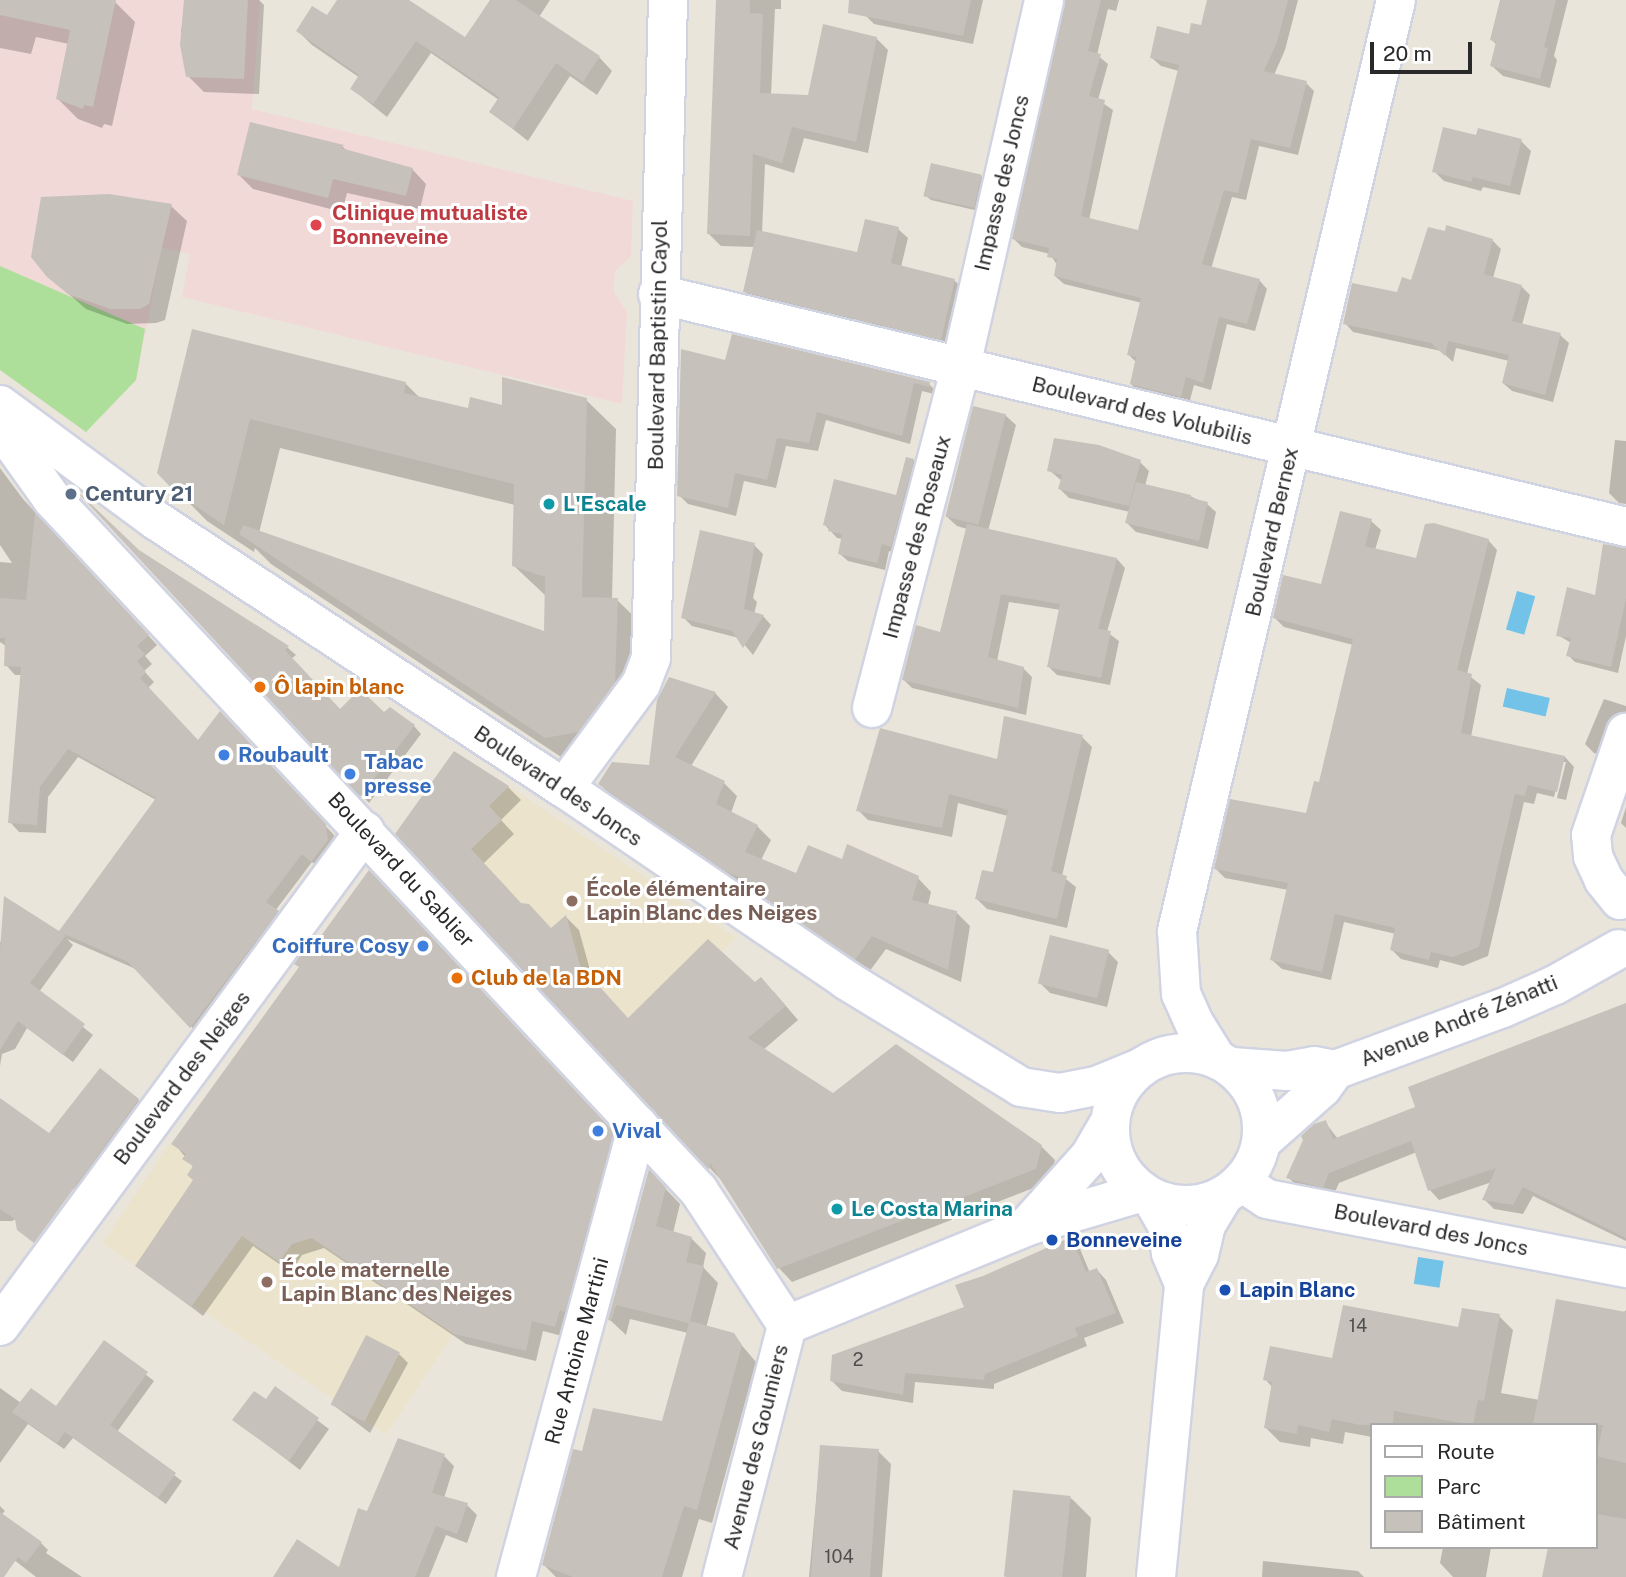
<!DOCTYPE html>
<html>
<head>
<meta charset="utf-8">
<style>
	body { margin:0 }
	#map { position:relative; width:1626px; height:1577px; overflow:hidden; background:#eae5db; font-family:"Public Sans",sans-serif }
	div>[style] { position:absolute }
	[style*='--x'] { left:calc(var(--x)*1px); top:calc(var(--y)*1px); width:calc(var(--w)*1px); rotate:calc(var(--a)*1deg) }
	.education>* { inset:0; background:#ebe3cb; transform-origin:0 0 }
	.medical>* { inset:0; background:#f1d9d8 }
	.green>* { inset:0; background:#addf9a }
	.water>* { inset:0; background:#73c2e8; transform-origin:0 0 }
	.shadow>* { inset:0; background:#0003 }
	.building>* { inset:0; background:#c6c1bb; transform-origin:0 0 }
	.roads { filter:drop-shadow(2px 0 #d0d3e1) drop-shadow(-2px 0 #d0d3e1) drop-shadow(0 2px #d0d3e1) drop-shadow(0 -2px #d0d3e1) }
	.minor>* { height:38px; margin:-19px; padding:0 19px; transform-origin:19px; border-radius:19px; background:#fff }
	.minor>.ring { margin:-19px; padding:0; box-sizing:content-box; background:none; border:38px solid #fff; border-radius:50% }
	.dots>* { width:19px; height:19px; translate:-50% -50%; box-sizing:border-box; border:4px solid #fff; border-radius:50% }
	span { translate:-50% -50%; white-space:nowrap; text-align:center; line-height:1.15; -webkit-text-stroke:6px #fff; paint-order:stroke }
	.number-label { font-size:18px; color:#504f4e }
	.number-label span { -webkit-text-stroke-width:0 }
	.street-label { font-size:21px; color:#292929 }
	.health-label { font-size:21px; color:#be3a42; font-weight:700 }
	.left { translate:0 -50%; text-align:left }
	.service-label { font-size:21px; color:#4e5e75; font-weight:700 }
	.culture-label { font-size:21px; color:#0d838f; font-weight:700 }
	.food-label { font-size:21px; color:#c56008; font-weight:700 }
	.shop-label { font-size:21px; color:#366cbe; font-weight:700 }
	.right { translate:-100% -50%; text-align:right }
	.education-label { font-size:21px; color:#785e54; font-weight:700 }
	.transit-label { font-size:21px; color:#164399; font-weight:700 }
	.legend { position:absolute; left:1370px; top:1423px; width:228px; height:126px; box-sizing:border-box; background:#fff; border:2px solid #a9a9a9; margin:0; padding:9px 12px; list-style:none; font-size:21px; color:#292929 }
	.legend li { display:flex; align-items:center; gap:14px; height:35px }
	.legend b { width:35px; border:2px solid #a9a9a9 }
	.scale { position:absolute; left:1370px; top:42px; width:102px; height:32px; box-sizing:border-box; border:4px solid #292929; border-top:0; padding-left:9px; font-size:21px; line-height:24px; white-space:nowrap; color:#292929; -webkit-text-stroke:5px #fff; paint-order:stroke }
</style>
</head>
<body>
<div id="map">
	<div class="education">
		<div style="clip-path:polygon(509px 786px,736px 938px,610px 1058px,429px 864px)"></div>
		<div style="left:170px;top:1143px;width:342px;height:121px;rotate:34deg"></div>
	</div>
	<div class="medical">
		<div style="clip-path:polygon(0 0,260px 0,252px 109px,633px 201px,631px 256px,615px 271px,614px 283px,614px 292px,627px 312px,622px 404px,182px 297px,190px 254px,162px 248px,136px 380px,86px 432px,0 370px)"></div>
	</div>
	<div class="green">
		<div style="clip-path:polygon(0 266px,145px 329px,136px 380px,86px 432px,0 370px)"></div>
	</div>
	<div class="water">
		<div style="left:1517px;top:591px;width:19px;height:40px;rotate:16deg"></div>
		<div style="left:1507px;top:688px;width:44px;height:19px;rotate:13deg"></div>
		<div style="left:1418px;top:1257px;width:26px;height:27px;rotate:9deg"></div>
	</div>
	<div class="shadow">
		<div style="clip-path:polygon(0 0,107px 0,115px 2px,135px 22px,112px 126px,104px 124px,102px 128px,78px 119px,58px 99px,69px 44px,36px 37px,31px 54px,0 48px)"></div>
		<div style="clip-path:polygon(187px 0,259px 0,264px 5px,259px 94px,204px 92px,188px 76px,181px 31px)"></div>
		<div style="clip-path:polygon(339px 0,406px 0,466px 39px,492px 0,550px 0,539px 17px,599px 57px,612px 71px,597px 95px,570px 76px,528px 141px,491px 112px,499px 100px,431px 53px,387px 117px,352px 89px,360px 78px,312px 45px,298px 31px,327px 17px)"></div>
		<div style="clip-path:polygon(718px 0,781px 0,781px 9px,775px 9px,771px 95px,809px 97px,876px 38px,888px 50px,868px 153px,804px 138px,794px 173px,765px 164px,762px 233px,859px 254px,898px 229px,908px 238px,901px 267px,955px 281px,964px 290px,950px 348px,754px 301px,745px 291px,755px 247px,721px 246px,709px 234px)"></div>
		<div style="clip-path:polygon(867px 0,983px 0,973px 44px,874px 24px,864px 14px)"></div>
		<div style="clip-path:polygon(1068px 0,1119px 0,1116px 11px,1108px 9px,1097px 55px,1108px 64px,1098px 100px,1113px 110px,1089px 220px,1140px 232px,1179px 71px,1161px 66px,1152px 58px,1203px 27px,1209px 0,1298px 0,1285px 50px,1274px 75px,1306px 83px,1314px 91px,1298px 155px,1259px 146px,1246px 200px,1232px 197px,1211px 269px,1259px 280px,1267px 289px,1255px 331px,1227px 324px,1211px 390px,1194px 385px,1189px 404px,1140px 392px,1131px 384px,1137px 363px,1129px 355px,1142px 303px,1064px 284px,1055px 276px,1057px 265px,1050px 254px,1022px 247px,1014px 239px)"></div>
		<div style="clip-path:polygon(1502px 0,1568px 0,1554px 56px,1557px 60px,1550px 88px,1503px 76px,1492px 66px,1497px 45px,1492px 40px)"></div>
		<div style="clip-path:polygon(252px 124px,343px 147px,348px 152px,412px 169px,426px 184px,420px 209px,347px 193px,342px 212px,253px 189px,239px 175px)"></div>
		<div style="clip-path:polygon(1477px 137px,1521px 141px,1531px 151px,1520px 195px,1483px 187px,1481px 191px,1444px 181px,1434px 171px)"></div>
		<div style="clip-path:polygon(981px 176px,986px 181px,979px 211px,931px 200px,926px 196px)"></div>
		<div style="clip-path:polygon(171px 206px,187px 221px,165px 320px,156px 323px,127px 324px,86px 309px,48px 276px)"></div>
		<div style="clip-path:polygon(1492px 240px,1501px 249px,1493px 278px,1521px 286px,1530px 295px,1522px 325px,1560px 335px,1569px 343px,1553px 402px,1512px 391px,1503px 383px,1509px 361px,1456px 348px,1453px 362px,1441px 351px,1353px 332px,1345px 323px,1399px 294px,1412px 282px)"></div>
		<div style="clip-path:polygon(evenodd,193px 332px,405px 383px,420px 398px,469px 410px,586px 400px,616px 429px,612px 600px,617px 600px,647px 629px,644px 713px,608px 761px,576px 767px,271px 564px,255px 548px,254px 552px,207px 521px,159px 472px,193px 332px,280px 448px,515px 505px,513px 565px,546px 596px,546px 634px,259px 533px,280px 448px)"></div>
		<div style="clip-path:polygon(726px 362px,929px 384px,938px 393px,938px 395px,922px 391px,910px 444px,826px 420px,818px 451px,786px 446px,776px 488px,744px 481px,736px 516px,688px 504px,679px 495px)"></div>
		<div style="clip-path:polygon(1005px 415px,1016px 425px,988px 531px,1117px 559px,1125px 568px,1107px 632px,1119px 641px,1110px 685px,1057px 675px,1049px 667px,1061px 610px,1009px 602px,997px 661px,1023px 668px,1032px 677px,1026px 715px,912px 688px,904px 680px,941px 634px,967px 529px,957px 526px,946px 516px)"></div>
		<div style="clip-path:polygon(1615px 440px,1626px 441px,1626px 504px,1619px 503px,1609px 493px)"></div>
		<div style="clip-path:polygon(1099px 447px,1140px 462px,1149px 471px,1145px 486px,1190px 496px,1207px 504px,1216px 512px,1208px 549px,1136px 532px,1127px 523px,1130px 512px,1069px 498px,1060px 489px,1062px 481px,1049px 470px)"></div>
		<div style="clip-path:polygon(913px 460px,921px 468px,899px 553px,889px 551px,885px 570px,848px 561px,840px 554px,843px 539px,837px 538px,824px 524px,897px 497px)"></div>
		<div style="clip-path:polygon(0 468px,23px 499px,157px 645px,145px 656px,152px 664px,144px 671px,154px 682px,148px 688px,199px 742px,229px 722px,334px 835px,336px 850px,321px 870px,312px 862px,275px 911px,287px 921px,200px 1036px,138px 970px,67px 939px,73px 945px,39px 992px,93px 1035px,73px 1062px,27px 1028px,15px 1049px,2px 1054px,0 1066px,0 942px,59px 933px,156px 800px,78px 757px,48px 797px,46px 833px,19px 832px,10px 822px,23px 675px,15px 675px,6px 665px,6px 646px,0 642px,0 562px,12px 563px,0 545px)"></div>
		<div style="clip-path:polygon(106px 521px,138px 552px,288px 648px,296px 655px,291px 659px,340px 711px,384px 715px,414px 726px,421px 734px,369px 803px)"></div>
		<div style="clip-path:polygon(1371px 521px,1381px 530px,1375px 550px,1418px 560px,1488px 540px,1497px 550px,1467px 674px,1481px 685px,1471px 737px,1565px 757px,1574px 767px,1566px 800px,1557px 798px,1566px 762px,1562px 762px,1554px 797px,1537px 793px,1534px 804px,1524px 802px,1488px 956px,1463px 966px,1440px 960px,1438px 968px,1401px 959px,1392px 950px,1396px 934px,1344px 922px,1331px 980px,1282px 969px,1272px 960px,1288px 890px,1225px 878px,1216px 869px,1308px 816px,1320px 785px,1353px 645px,1284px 627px,1275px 618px,1322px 586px)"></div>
		<div style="clip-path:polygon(754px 545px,763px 554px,753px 598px,757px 602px,754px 614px,763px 616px,771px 625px,753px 655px,739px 638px,692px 626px,683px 617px)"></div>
		<div style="clip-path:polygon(1626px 549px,1626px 636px,1618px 673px,1575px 662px,1568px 655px,1571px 643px,1558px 635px,1597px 597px)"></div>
		<div style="clip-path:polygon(715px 693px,728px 707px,691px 766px,723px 782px,737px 796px,731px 813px,757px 826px,771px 840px,761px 860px,797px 875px,843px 862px,918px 878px,931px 892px,928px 905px,956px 912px,970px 926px,961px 982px,886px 949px,869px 972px,778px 910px,765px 895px,741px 884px,613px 798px,600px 784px,651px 767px)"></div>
		<div style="clip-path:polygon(1604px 699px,1626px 706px,1626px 722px,1606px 756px,1594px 753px,1585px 744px)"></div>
		<div style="clip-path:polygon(1082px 737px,1092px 747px,1062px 876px,1076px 887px,1067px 928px,987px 909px,977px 899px,994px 875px,1008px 816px,958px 803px,952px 837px,868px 820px,858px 810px,998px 761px)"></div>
		<div style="clip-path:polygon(508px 787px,521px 800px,501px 820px,514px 834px,483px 864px,521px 905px,552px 930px,566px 917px,579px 930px,593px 981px,628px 1020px,755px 984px,774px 992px,798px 1020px,763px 1050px,833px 1095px,1041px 1146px,1055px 1160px,1049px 1182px,792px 1282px,779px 1268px,722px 1181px,397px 834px)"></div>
		<div style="clip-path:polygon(1626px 807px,1626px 828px,1621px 823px)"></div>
		<div style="clip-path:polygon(379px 883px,624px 1144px,566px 1337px,543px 1331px,536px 1361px,466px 1344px,324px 1248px,302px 1255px,291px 1272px,253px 1246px,203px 1316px,137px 1265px,194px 1181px,194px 1168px,174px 1143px,318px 943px)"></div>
		<div style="clip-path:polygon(1108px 952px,1118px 962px,1107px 1007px,1050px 993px,1040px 983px)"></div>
		<div style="clip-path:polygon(1626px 1006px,1626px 1241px,1533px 1196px,1523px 1214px,1494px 1209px,1485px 1200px,1492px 1182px,1439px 1200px,1430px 1190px,1417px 1152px,1339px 1183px,1333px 1196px,1298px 1187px,1288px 1177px,1325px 1122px,1338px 1139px,1418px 1107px)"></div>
		<div style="clip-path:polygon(138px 1100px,148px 1110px,102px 1174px,12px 1221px,0 1221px,0 1101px,49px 1136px)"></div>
		<div style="clip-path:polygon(663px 1186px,680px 1204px,673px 1233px,691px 1238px,706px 1253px,703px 1267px,718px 1283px,706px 1328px,733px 1335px,756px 1362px,712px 1523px,699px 1519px,682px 1577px,556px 1577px,544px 1565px,583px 1453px,663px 1423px,688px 1333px,630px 1319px,626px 1335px,610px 1320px)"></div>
		<div style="clip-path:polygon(1070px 1239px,1080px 1249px,1090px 1273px,1097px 1270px,1106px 1280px,1124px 1323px,1084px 1338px,1087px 1346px,994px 1384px,994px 1389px,915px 1382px,913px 1403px,842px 1391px,832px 1381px,967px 1308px,984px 1278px)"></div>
		<div style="clip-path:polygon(1626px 1310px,1626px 1577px,1544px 1577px,1596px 1547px,1596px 1425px,1372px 1425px,1372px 1437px,1345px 1432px,1343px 1444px,1311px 1438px,1310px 1447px,1280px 1442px,1266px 1428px,1273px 1388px,1265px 1379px,1459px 1329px,1499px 1316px,1513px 1330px,1501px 1393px,1540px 1400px)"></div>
		<div style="clip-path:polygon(104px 1342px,154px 1381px,117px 1432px,182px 1481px,166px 1504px,73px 1438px,64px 1449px,28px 1424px,0 1463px,0 1388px,21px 1403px,57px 1408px)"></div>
		<div style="clip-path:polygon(399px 1354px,408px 1363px,370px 1433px,332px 1404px)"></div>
		<div style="clip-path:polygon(275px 1389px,329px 1429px,300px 1470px,235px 1420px,266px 1402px)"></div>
		<div style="clip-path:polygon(821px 1447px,878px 1451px,891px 1464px,882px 1577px,809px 1577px)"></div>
		<div style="clip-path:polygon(444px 1456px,454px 1466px,444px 1498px,467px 1505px,477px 1515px,467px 1543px,446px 1535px,429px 1577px,275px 1577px,340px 1570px,368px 1513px)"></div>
		<div style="clip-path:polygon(1071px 1498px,1091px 1518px,1086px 1577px,1006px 1577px)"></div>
		<div style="clip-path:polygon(0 1506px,5px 1511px,1px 1515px,41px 1543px,48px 1550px,46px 1553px,82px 1577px,36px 1577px,0 1549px)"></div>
		<div style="clip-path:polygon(1443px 1547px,1491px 1547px,1486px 1577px,1453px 1577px,1440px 1563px)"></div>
		<div style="clip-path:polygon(1263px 1561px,1358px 1571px,1364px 1577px,1262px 1577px)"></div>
	</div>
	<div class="building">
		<div style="clip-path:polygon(0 0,116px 0,93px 107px,84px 105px,83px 109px,56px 99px,70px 30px,0 15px)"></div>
		<div style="clip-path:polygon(184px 0,248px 0,244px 79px,186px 77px,180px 45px)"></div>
		<div style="clip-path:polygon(337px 0,409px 0,465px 37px,490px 0,516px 0,600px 56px,583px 82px,556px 63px,513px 129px,489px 112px,499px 97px,416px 41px,373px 104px,350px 89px,359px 75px,296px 31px,312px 6px,327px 15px)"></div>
		<div style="clip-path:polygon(716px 0,750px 0,750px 13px,763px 14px,760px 93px,808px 95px,823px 24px,877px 37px,856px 142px,792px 127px,782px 163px,753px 154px,750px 236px,707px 234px)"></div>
		<div style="clip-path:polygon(849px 0,971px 0,963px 36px,848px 13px)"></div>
		<div style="clip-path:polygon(1065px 0,1101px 0,1088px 51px,1101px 54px,1089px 96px,1105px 100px,1081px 216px,1138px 230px,1179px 65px,1150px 58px,1157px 26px,1189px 34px,1191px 23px,1201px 25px,1207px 0,1288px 0,1277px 42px,1264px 71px,1307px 81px,1290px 148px,1251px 139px,1238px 193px,1224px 190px,1202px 264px,1260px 279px,1247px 324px,1219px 317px,1203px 383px,1186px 377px,1181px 397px,1130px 384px,1136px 357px,1127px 355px,1141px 298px,1054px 276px,1057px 259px,1047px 257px,1049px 248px,1012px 239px)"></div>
		<div style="clip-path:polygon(1500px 0,1556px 0,1544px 47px,1548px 48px,1540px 79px,1490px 66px,1496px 42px,1490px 40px)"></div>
		<div style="clip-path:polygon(250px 122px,344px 145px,341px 148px,413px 168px,406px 196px,333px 179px,328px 198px,237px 175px)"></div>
		<div style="clip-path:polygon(1443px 127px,1476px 135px,1478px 128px,1522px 139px,1510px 186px,1473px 177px,1471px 182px,1432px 172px)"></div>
		<div style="left:931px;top:163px;width:52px;height:34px;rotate:13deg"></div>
		<div style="clip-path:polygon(109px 194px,172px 204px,149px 304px,140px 309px,110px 309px,68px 294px,47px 277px,31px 257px,41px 197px)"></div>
		<div style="clip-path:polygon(865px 219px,899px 227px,891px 263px,955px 279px,941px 340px,743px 292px,757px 230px,857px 252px)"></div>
		<div style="clip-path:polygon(1446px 225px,1493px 239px,1484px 274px,1522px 285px,1512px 321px,1561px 333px,1545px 395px,1502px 383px,1509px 355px,1448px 341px,1445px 356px,1431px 343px,1343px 324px,1352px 283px,1397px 292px,1402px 277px,1411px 280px,1428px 227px,1445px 231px)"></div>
		<div style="clip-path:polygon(192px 329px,406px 382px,404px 393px,468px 408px,470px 397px,502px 405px,502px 377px,587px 398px,582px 597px,618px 598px,615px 683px,579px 732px,545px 738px,239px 534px,243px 525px,544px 631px,545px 577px,512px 566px,514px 484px,250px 419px,224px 525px,175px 492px,157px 473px)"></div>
		<div style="clip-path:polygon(732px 334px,930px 382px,929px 387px,914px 383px,902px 436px,817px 412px,809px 443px,777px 438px,767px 480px,735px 473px,728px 508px,677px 496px,681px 349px,725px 360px)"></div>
		<div style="left:973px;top:406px;width:34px;height:114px;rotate:14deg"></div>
		<div style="clip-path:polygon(1054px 438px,1099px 445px,1141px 460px,1129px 506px,1058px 489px,1062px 475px,1047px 471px)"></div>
		<div style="clip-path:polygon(906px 457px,914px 459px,891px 547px,882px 544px,877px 563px,838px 554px,842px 534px,828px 531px,829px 527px,823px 525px,834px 479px,896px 495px)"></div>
		<div style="clip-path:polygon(67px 481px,139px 550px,289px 646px,285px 650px,340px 709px,360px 689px,384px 712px,390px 707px,415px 725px,360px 797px)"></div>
		<div style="clip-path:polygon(1136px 482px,1191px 495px,1191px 498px,1208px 502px,1199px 541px,1125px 523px)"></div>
		<div style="clip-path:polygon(1340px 511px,1372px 519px,1365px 546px,1416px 558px,1425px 524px,1434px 523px,1489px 539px,1457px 670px,1472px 674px,1461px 733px,1565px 756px,1557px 792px,1528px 785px,1525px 796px,1515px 794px,1479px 947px,1453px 957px,1431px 952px,1429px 960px,1390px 950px,1395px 928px,1335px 914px,1322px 972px,1270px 960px,1288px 883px,1214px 869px,1230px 799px,1306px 813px,1314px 781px,1319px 782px,1353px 639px,1273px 618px,1283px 575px,1321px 584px)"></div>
		<div style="clip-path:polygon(35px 513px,149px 635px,137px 646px,145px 654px,137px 661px,146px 672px,140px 678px,198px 740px,220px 711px,326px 824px,328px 840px,311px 862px,302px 854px,266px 902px,279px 911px,190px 1028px,128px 962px,62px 933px,66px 935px,30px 983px,85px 1024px,63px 1055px,18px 1021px,0 1050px,0 950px,4px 896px,59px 931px,156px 798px,68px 749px,40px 787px,37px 825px,8px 823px,21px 667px,4px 666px,5px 638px,0 638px,0 598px,26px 600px)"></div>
		<div style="clip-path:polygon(967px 524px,1117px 558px,1098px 629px,1111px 631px,1101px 678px,1047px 667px,1060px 604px,1001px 594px,988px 657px,1024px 667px,1018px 708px,902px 680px,916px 625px,940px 632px)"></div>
		<div style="clip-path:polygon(700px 530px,755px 543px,744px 609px,764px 615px,743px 648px,732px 631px,681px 618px)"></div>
		<div style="clip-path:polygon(1603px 544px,1626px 548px,1626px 598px,1611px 667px,1566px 656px,1571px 638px,1556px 636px,1567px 587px,1595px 595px)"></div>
		<div style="clip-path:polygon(669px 677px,716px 692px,675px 757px,725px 781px,716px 804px,758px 825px,745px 852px,796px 873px,808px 845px,842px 859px,847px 844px,919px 876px,912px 900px,957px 911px,948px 970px,872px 936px,855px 960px,762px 897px,766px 889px,725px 871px,598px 784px,612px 762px,649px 765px,657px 700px)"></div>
		<div style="clip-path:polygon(1004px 716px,1083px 735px,1051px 871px,1067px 876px,1057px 919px,975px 899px,982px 870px,993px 872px,1008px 810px,949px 794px,942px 828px,856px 811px,880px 728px,997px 759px)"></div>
		<div style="clip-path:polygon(454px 751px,509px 786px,489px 806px,502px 820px,471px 849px,521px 903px,529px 904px,551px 928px,566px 915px,580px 965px,628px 1018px,708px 939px,755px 982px,761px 977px,786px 1006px,748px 1038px,833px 1093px,896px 1044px,1042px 1145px,1036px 1169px,777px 1269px,710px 1163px,709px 1170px,395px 834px)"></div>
		<div style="clip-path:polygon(369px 870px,614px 1132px,565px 1312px,560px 1310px,555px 1327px,532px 1321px,526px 1351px,454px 1334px,312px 1238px,292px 1244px,279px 1262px,242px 1236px,191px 1307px,135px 1266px,193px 1180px,187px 1175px,193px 1166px,182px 1159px,186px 1154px,171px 1144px,299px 967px,294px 964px,314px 937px,318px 940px)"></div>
		<div style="left:1050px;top:935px;width:61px;height:50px;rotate:14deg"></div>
		<div style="clip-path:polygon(1626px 1003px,1626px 1238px,1523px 1187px,1513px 1205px,1482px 1200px,1496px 1168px,1428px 1191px,1411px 1141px,1329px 1173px,1323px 1188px,1286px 1178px,1303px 1140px,1301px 1136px,1314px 1124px,1326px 1120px,1333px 1139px,1415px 1107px,1408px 1087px)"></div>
		<div style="clip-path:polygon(100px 1068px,139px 1099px,34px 1243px,17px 1230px,15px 1219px,0 1209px,0 1098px,49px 1133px)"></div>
		<div style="clip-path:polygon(649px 1169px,666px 1188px,656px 1226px,692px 1237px,686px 1262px,704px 1266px,690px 1321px,734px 1333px,742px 1345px,697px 1510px,684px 1506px,662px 1577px,573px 1577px,542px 1565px,573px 1449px,582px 1451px,593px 1408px,662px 1421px,689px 1323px,616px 1305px,611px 1321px,608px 1320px)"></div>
		<div style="clip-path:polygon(1071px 1237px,1086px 1272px,1097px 1268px,1116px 1313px,1075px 1328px,1078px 1336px,985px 1374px,984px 1380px,905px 1373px,903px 1395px,830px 1381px,832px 1355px,964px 1307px,955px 1285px,983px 1276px)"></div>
		<div style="clip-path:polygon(1556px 1299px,1626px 1312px,1626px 1463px,1596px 1456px,1603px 1425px,1533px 1425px)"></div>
		<div style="clip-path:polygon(1343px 1305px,1458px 1327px,1462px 1308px,1500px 1314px,1484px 1401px,1478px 1400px,1473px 1425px,1394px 1411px,1393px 1425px,1360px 1425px,1332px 1419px,1329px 1432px,1298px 1425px,1297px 1434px,1264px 1428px,1272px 1382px,1263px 1380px,1270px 1346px,1332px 1358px)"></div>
		<div style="left:366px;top:1335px;width:38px;height:78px;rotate:27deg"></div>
		<div style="clip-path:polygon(104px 1340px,148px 1372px,110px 1425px,176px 1473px,158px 1498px,65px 1432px,57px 1443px,12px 1412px,31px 1388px,56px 1406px)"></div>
		<div style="clip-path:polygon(275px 1386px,319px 1418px,289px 1461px,232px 1420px,254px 1391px,266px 1399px)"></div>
		<div style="clip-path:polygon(398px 1438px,445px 1454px,432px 1493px,468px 1503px,457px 1534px,436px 1526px,415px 1577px,273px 1577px,297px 1539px,339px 1567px,358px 1508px,367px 1511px)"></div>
		<div style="left:820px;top:1445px;width:59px;height:133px;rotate:4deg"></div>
		<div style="left:1013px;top:1490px;width:58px;height:87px;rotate:6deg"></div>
		<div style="clip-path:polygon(0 1512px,42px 1542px,26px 1563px,18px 1557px,4px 1577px,0 1577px)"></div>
		<div style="clip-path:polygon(1596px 1514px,1626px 1519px,1626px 1577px,1542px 1577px,1548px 1547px,1596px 1547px)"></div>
	</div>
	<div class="roads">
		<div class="minor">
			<div style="--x:658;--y:294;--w:996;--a:13.53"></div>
			<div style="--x:0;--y:405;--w:195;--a:36.5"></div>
			<div style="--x:157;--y:521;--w:487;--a:33.3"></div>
			<div style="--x:564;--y:788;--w:341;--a:34.2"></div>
			<div style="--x:846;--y:980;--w:205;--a:31.4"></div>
			<div style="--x:1021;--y:1087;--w:39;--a:9"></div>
			<div style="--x:1060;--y:1093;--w:37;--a:-11"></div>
			<div style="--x:1096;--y:1086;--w:48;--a:-22.2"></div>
			<div style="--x:0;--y:426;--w:90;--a:54.5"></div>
			<div style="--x:52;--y:499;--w:947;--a:46.92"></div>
			<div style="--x:699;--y:1191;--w:160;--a:56.7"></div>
			<div style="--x:872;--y:708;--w:353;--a:-75.4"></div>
			<div style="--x:961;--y:366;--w:375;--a:-77.2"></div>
			<div style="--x:564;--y:788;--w:129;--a:-53.5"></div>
			<div style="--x:641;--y:684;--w:28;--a:-69"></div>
			<div style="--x:651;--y:658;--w:658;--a:-88.52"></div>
			<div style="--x:1620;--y:900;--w:26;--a:-129"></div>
			<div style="--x:1604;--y:880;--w:26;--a:-115"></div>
			<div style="--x:1593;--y:856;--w:21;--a:-95"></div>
			<div style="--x:1591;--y:835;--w:108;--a:-71.1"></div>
			<div class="ring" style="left:1110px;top:1053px;width:114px;height:114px"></div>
			<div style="--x:1216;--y:1058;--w:39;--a:-122"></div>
			<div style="--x:1195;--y:1025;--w:34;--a:-114"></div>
			<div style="--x:1181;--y:994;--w:63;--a:-93.6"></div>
			<div style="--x:1177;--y:931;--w:956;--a:-76.76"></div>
			<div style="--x:1232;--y:1067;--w:55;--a:4.2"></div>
			<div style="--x:1287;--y:1071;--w:27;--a:-10"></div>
			<div style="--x:1314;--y:1066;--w:21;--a:11"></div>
			<div style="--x:1335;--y:1070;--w:179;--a:-20.3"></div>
			<div style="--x:1503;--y:1008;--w:57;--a:-23.9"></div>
			<div style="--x:1555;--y:985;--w:73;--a:-29.4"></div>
			<div style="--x:1262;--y:1141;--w:80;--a:-41.5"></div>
			<div style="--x:1322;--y:1088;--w:22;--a:-54"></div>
			<div style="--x:1241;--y:1182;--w:31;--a:33"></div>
			<div style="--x:1267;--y:1199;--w:366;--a:10.9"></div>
			<div style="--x:1151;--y:1197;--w:32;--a:60"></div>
			<div style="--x:1167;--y:1225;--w:28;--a:82"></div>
			<div style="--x:1171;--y:1253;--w:34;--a:67"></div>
			<div style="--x:1029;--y:1224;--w:91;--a:-48.1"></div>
			<div style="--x:1090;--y:1156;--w:39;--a:-60"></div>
			<div style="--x:787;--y:1325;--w:261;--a:-22.3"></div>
			<div style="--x:1028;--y:1226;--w:120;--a:-16.5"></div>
			<div style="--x:0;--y:1326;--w:615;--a:-53.6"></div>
			<div style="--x:516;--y:1577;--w:468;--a:-74.9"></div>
			<div style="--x:722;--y:1577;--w:260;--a:-75.5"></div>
			<div style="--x:1156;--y:1577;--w:294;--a:-84.5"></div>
			<div style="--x:1184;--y:1284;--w:33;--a:-63"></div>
			<div style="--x:1199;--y:1255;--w:31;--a:-77"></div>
			<div style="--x:1206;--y:1225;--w:35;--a:-59"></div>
		</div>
	</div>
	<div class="dots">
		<div style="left:316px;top:225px;background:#e0444e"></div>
		<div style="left:71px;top:494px;background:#5c6f8a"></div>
		<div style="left:549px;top:504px;background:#0f9aa8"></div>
		<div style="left:260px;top:687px;background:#e8710a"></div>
		<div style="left:224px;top:755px;background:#3f7fe0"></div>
		<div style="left:350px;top:774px;background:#3f7fe0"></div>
		<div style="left:572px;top:901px;background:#8d6e63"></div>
		<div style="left:423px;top:946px;background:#3f7fe0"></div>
		<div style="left:457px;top:978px;background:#e8710a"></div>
		<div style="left:598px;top:1131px;background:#3f7fe0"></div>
		<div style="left:837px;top:1209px;background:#0f9aa8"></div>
		<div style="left:1052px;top:1240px;background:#1a4fb4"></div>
		<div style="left:267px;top:1282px;background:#8d6e63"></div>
		<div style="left:1225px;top:1290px;background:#1a4fb4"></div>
	</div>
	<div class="number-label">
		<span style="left:1358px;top:1326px">14</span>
		<span style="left:858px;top:1360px">2</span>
		<span style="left:839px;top:1557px">104</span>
	</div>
	<div class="street-label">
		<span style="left:1002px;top:183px;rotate:-77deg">Impasse des Joncs</span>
		<span style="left:658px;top:345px;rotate:-89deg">Boulevard Baptistin Cayol</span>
		<span style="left:1142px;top:411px;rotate:14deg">Boulevard des Volubilis</span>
		<span style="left:1272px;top:532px;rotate:-77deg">Boulevard Bernex</span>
		<span style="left:917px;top:537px;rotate:-75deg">Impasse des Roseaux</span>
		<span style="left:558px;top:786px;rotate:34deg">Boulevard des Joncs</span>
		<span style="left:401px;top:870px;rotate:47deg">Boulevard du Sablier</span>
		<span style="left:1459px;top:1021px;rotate:-22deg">Avenue André Zénatti</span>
		<span style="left:182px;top:1078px;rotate:-53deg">Boulevard des Neiges</span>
		<span style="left:1431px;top:1230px;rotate:11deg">Boulevard des Joncs</span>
		<span style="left:577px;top:1351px;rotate:-75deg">Rue Antoine Martini</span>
		<span style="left:756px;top:1447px;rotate:-76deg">Avenue des Goumiers</span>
	</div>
	<div class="health-label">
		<span class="left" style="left:332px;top:225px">Clinique mutualiste<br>Bonneveine</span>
	</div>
	<div class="service-label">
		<span class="left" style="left:85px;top:494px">Century 21</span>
	</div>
	<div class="culture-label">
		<span class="left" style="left:563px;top:504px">L'Escale</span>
		<span class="left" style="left:851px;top:1209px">Le Costa Marina</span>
	</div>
	<div class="food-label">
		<span class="left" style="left:274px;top:687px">Ô lapin blanc</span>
		<span class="left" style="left:471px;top:978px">Club de la BDN</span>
	</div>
	<div class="shop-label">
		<span class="left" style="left:238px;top:755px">Roubault</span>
		<span class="left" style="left:364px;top:774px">Tabac<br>presse</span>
		<span class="right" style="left:409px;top:946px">Coiffure Cosy</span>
		<span class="left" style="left:612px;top:1131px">Vival</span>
	</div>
	<div class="education-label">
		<span class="left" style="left:586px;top:901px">École élémentaire<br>Lapin Blanc des Neiges</span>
		<span class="left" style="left:281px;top:1282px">École maternelle<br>Lapin Blanc des Neiges</span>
	</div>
	<div class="transit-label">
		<span class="left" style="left:1066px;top:1240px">Bonneveine</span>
		<span class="left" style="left:1239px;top:1290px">Lapin Blanc</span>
	</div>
	<ul class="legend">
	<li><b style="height:9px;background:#fff"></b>Route</li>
	<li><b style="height:19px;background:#addf9a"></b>Parc</li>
	<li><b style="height:19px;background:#c6c1bb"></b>Bâtiment</li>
	</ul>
	<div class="scale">20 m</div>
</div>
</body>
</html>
